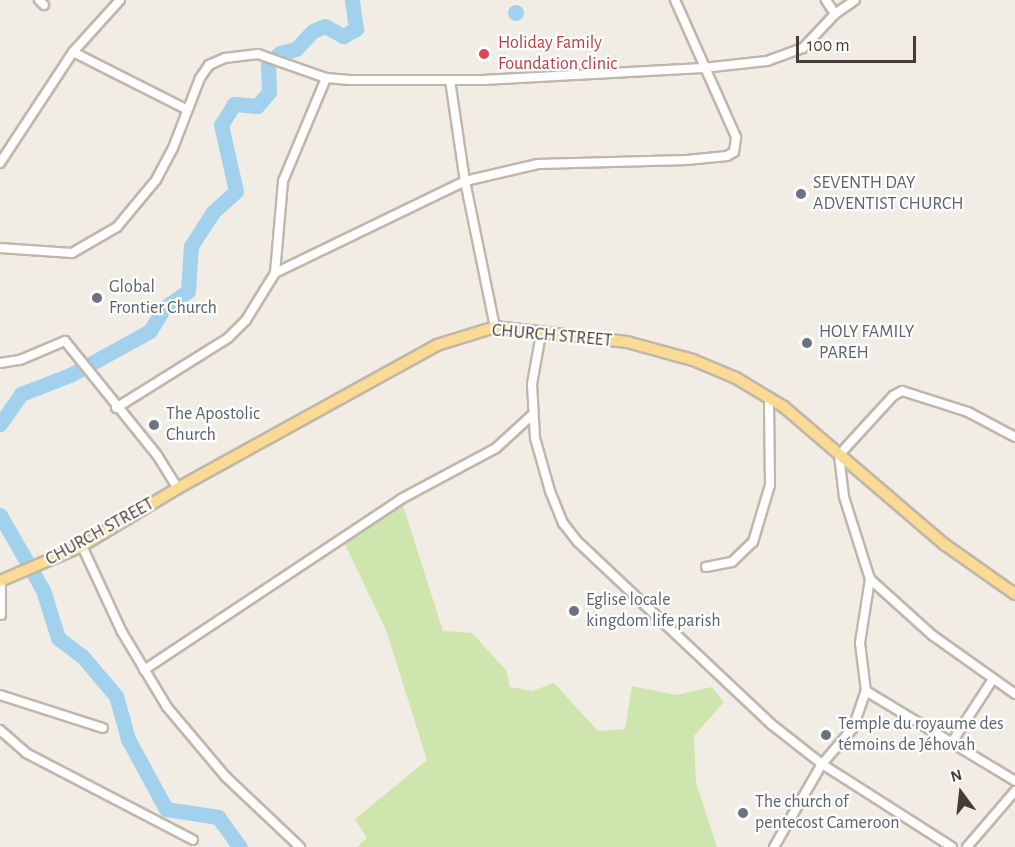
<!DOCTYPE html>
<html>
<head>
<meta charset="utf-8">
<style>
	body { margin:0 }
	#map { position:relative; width:1015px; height:847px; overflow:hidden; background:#f2ede4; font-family:"Alegreya Sans",sans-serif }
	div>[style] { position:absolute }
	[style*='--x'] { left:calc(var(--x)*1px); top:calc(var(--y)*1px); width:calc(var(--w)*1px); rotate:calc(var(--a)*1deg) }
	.green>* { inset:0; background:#cee5ae }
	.water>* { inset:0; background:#a2d1ed }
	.round { border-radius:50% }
	.river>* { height:15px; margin:-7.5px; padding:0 7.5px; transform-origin:7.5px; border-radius:7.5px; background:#a2d1ed }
	.roads { filter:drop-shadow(2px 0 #c0b7aa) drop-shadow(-2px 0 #c0b7aa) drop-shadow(0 2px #c0b7aa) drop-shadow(0 -2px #c0b7aa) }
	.minor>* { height:8px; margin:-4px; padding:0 4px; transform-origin:4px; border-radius:4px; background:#fff }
	.major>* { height:10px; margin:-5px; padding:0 5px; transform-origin:5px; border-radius:5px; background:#fbda94 }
	.dots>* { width:16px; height:16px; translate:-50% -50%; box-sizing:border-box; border:3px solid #fff; border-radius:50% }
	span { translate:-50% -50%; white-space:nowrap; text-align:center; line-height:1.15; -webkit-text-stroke:4.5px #fff; paint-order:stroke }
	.health-label { font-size:18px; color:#be3a42 }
	.left { translate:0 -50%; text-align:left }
	.worship-label { font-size:18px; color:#5b616d }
	.street-label { font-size:18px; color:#443d34 }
	.north { position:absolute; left:931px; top:763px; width:60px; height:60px; -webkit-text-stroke:4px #fff; paint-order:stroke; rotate:345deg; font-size:16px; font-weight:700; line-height:24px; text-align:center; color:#443d34 }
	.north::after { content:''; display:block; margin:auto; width:21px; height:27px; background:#443d34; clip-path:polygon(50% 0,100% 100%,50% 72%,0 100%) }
	.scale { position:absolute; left:796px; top:36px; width:120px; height:27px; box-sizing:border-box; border:3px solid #443d34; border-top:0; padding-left:8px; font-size:18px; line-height:21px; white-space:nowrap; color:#443d34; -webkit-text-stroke:4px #fff; paint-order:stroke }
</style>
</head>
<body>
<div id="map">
	<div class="green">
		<div style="clip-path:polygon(401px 499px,443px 631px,472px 633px,506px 670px,510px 687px,532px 691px,554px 683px,598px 731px,625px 729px,632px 686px,676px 695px,712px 687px,724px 702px,694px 736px,696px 783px,717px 847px,357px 847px,367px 838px,355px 819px,427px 760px,386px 630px,342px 538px)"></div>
	</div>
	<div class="water">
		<div class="round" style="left:508px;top:5px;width:16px;height:16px"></div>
	</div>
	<div class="river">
		<div style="--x:0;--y:424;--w:37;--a:-55"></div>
		<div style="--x:21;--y:394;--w:53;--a:-21.2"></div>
		<div style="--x:70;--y:375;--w:91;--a:-28.8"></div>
		<div style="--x:150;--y:331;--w:27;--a:-59"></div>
		<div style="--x:164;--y:308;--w:29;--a:-35"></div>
		<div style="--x:188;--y:291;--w:45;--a:-86.2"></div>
		<div style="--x:191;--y:246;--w:40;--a:-57.1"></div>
		<div style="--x:213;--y:212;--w:31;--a:-42"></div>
		<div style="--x:236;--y:191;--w:68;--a:-102.8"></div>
		<div style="--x:221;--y:125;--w:25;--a:-58"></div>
		<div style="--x:234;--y:104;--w:23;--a:5"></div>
		<div style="--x:257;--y:106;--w:18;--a:-49"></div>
		<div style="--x:269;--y:92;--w:29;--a:-92"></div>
		<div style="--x:268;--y:63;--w:16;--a:-40"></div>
		<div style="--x:280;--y:53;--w:16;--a:-14"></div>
		<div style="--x:296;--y:49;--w:25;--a:-47"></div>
		<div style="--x:313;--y:31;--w:13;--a:-23"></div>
		<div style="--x:325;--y:26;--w:21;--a:29"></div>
		<div style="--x:343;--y:36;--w:15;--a:-28"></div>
		<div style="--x:356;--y:29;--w:29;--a:-98"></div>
		<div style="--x:0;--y:515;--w:86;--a:60.2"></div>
		<div style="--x:43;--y:590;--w:50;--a:72.6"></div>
		<div style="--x:58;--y:638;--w:31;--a:37"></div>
		<div style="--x:83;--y:657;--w:51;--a:49.8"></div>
		<div style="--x:116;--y:696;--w:45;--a:74.4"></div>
		<div style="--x:128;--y:739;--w:80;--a:61.5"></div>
		<div style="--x:166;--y:809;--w:53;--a:8.7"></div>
		<div style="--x:218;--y:817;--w:37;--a:54"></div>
	</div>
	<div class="roads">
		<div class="minor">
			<div style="--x:39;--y:0;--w:7;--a:45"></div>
			<div style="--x:835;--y:14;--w:24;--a:-35"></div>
			<div style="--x:73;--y:52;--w:127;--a:26.8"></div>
			<div style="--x:450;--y:80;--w:102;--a:81.6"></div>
			<div style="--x:465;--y:181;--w:149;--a:78.4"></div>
			<div style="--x:0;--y:163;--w:133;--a:-56.7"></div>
			<div style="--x:73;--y:52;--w:70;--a:-47.9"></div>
			<div style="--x:0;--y:248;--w:72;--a:4"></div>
			<div style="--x:72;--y:253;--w:52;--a:-30"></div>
			<div style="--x:117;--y:227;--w:61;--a:-50.3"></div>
			<div style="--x:156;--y:180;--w:36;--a:-62"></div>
			<div style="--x:173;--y:148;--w:75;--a:-68.9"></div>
			<div style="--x:200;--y:78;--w:16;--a:-55"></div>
			<div style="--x:209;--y:65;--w:17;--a:-24"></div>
			<div style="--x:225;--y:58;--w:33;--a:-7"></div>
			<div style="--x:258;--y:54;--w:72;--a:19.4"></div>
			<div style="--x:326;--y:78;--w:24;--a:5"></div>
			<div style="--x:350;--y:80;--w:133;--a:0"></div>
			<div style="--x:483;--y:80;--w:220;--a:-3.1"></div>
			<div style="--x:703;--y:68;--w:64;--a:-6.2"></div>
			<div style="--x:767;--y:61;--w:38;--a:-20"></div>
			<div style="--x:803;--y:48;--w:47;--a:-46.7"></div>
			<div style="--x:835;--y:14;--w:17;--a:-123"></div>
			<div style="--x:275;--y:273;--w:92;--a:-85"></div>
			<div style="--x:283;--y:181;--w:112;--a:-67.3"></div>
			<div style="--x:541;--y:334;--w:51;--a:100.2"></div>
			<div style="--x:532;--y:384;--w:54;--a:86.8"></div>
			<div style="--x:535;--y:438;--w:55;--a:74.2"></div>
			<div style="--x:550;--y:491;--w:35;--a:68"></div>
			<div style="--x:563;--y:523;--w:24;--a:52"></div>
			<div style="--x:578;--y:542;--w:265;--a:43.3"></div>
			<div style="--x:771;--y:724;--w:65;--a:38.1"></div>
			<div style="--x:822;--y:764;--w:154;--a:32.6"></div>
			<div style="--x:0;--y:363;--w:20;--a:-9"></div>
			<div style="--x:20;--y:360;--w:49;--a:-22.9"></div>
			<div style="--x:65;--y:341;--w:146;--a:51.1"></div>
			<div style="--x:157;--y:455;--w:39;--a:58"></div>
			<div style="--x:116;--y:408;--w:132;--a:-32"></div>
			<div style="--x:228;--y:338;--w:25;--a:-45"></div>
			<div style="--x:246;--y:320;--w:55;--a:-58.3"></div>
			<div style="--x:275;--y:273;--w:211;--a:-25.8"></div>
			<div style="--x:465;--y:181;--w:75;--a:-13.1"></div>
			<div style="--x:538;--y:164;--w:149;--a:-1.5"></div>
			<div style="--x:687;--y:160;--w:40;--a:-5.7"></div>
			<div style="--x:727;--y:156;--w:8;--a:-30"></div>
			<div style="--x:734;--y:152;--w:15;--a:-82"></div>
			<div style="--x:736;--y:137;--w:150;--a:-114"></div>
			<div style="--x:1015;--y:437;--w:53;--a:-152"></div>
			<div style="--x:968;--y:412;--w:69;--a:-162.3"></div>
			<div style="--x:902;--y:391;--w:10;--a:151"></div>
			<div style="--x:893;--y:396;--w:80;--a:132.5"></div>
			<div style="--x:839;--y:455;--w:42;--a:83.2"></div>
			<div style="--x:844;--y:497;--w:86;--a:72.4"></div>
			<div style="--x:870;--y:579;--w:65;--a:98.9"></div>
			<div style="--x:860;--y:643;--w:48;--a:82.9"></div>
			<div style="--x:866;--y:691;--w:174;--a:31.1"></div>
			<div style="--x:82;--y:546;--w:95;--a:65.1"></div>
			<div style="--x:122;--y:632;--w:87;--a:59"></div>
			<div style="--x:167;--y:707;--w:92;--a:49.9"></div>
			<div style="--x:226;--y:777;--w:102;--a:43.4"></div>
			<div style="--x:706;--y:567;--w:26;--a:-11"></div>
			<div style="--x:732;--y:562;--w:29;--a:-44"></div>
			<div style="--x:753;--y:542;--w:59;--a:-73.4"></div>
			<div style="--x:770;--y:485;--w:88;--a:-90.7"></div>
			<div style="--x:870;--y:579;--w:84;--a:42.1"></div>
			<div style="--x:932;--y:635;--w:102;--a:35.4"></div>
			<div style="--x:1;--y:581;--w:34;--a:90"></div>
			<div style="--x:144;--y:670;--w:309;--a:-33.6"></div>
			<div style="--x:401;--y:499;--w:108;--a:-28.2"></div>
			<div style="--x:496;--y:448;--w:47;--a:-42.4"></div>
			<div style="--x:0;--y:695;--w:108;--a:17.8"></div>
			<div style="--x:0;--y:730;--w:35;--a:41"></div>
			<div style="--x:26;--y:753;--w:188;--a:27.5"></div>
			<div style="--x:952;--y:742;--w:75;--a:-56.9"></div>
			<div style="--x:774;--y:847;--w:96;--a:-60"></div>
			<div style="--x:822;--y:764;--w:48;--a:-49.3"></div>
			<div style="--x:853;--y:728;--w:39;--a:-71"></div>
			<div style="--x:967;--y:847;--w:74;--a:-49.4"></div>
		</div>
		<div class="major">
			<div style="--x:0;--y:581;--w:89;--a:-23.1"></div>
			<div style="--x:82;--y:546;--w:112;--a:-31.1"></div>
			<div style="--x:178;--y:488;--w:296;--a:-28.9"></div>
			<div style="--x:437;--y:345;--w:61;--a:-17.2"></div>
			<div style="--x:495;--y:327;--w:133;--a:6.5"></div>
			<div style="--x:627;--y:342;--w:68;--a:15.3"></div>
			<div style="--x:693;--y:360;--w:47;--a:22.7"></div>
			<div style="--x:736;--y:378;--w:56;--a:31.1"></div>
			<div style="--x:784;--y:407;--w:211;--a:40.6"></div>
			<div style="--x:944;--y:544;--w:87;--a:35.2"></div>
		</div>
	</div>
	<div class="dots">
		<div style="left:484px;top:54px;background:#e0444e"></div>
		<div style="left:801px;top:194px;background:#6b7280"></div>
		<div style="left:97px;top:298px;background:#6b7280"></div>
		<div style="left:807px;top:343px;background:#6b7280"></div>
		<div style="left:154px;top:425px;background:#6b7280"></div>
		<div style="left:574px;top:611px;background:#6b7280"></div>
		<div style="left:826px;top:735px;background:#6b7280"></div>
		<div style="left:743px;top:813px;background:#6b7280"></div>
	</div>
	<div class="health-label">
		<span class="left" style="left:498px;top:54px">Holiday Family<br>Foundation clinic</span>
	</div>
	<div class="worship-label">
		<span class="left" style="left:813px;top:194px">SEVENTH DAY<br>ADVENTIST CHURCH</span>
		<span class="left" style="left:109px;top:298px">Global<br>Frontier Church</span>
		<span class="left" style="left:819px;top:343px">HOLY FAMILY<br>PAREH</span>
		<span class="left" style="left:166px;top:425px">The Apostolic<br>Church</span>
		<span class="left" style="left:586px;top:611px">Eglise locale<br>kingdom life parish</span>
		<span class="left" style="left:838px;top:735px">Temple du royaume des<br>témoins de Jéhovah</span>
		<span class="left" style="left:755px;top:813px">The church of<br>pentecost Cameroon</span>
	</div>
	<div class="street-label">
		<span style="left:552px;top:336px;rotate:5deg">CHURCH STREET</span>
		<span style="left:100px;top:532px;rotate:-29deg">CHURCH STREET</span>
	</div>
	<div class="north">N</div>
	<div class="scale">100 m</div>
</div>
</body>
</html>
